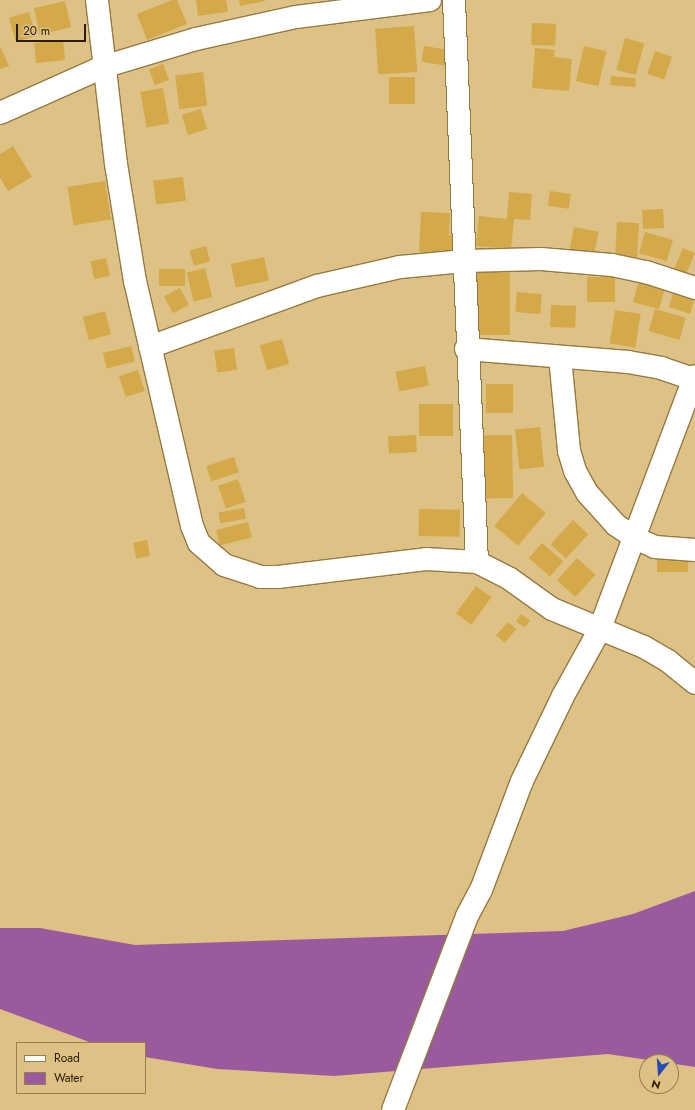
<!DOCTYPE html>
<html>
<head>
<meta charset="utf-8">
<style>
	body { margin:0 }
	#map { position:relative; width:695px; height:1110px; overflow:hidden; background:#dec185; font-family:Jost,sans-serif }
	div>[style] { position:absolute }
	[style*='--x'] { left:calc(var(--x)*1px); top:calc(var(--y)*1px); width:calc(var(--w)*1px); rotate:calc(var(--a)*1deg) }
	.water>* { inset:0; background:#9a5b9e }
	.building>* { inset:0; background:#d3a949; transform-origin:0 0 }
	.roads { filter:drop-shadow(1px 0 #957a40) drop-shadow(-1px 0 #957a40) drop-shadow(0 1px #957a40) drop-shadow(0 -1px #957a40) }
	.minor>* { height:22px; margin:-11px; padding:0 11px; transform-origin:11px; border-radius:11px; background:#fff }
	span { translate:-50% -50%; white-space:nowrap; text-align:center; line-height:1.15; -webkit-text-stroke:4px #dec185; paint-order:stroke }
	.legend { position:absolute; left:16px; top:1042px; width:130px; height:52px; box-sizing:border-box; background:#dec185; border:1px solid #957f51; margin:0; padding:5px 7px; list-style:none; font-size:12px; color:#271c04 }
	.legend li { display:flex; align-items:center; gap:8px; height:20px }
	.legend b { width:20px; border:1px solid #957f51 }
	.north { position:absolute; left:639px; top:1054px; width:40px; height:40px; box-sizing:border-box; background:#dec185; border:1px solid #957f51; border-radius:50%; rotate:197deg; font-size:11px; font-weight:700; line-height:16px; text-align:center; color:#271c04 }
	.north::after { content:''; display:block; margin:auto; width:14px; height:18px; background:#234bb9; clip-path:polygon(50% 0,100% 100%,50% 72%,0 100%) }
	.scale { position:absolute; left:16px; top:24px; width:70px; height:18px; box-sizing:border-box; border:2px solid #271c04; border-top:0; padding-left:5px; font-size:12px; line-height:14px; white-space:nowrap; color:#271c04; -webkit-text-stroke:3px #dec185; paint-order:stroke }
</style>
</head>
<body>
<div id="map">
	<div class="water">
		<div style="clip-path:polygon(695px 891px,695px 1067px,608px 1054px,334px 1076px,217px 1069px,145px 1057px,145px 1043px,92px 1043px,0 1009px,0 928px,40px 928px,135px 945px,563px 931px,633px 914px)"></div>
	</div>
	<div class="building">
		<div style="clip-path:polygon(172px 0,177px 0,187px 24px,147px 40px,137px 14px)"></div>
		<div style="clip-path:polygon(196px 0,226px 0,228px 12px,198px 16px)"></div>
		<div style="clip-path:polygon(239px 0,265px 0,265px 1px,240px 6px)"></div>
		<div style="left:65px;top:1px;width:27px;height:32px;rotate:77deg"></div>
		<div style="left:29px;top:12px;width:25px;height:21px;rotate:74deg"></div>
		<div style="left:532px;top:23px;width:24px;height:22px;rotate:2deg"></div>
		<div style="left:414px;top:26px;width:46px;height:39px;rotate:86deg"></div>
		<div style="left:625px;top:38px;width:20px;height:33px;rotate:15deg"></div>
		<div style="left:63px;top:40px;width:20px;height:29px;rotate:84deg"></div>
		<div style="clip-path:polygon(0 46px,9px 66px,0 69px)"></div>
		<div style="left:424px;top:46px;width:25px;height:16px;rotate:9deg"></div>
		<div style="left:584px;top:46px;width:23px;height:36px;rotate:13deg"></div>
		<div style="clip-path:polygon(535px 48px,555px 50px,554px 57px,572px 59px,569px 91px,532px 88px)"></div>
		<div style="left:655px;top:51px;width:18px;height:24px;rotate:19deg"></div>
		<div style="left:163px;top:64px;width:17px;height:15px;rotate:69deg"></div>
		<div style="left:203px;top:72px;width:34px;height:28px;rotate:83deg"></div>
		<div style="left:611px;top:76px;width:25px;height:9px;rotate:5deg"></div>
		<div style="left:389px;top:77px;width:26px;height:27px"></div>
		<div style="left:163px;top:88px;width:36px;height:23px;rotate:80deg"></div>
		<div style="left:201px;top:109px;width:21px;height:20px;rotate:73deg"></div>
		<div style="clip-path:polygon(13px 146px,32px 177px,8px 191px,0 178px,0 154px)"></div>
		<div style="left:183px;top:177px;width:24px;height:30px;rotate:83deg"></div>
		<div style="left:105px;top:181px;width:39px;height:38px;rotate:81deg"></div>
		<div style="left:550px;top:191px;width:21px;height:15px;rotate:8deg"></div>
		<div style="clip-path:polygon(509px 192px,532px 194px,530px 220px,514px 219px,511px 249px,476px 246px,479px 216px,507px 219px)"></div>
		<div style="left:663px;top:209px;width:19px;height:21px;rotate:87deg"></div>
		<div style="clip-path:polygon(421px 212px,450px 213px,449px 235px,455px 235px,454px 253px,419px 252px)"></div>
		<div style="left:617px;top:222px;width:22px;height:39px;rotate:3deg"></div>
		<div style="left:574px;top:227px;width:25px;height:24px;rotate:11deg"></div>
		<div style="left:645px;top:232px;width:29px;height:22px;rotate:16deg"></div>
		<div style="left:206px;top:246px;width:16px;height:17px;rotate:75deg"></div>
		<div style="left:683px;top:248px;width:13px;height:23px;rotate:23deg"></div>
		<div style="left:264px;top:257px;width:24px;height:34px;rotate:78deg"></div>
		<div style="left:106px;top:258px;width:18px;height:16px;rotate:77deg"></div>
		<div style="left:205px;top:268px;width:30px;height:19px;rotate:76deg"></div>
		<div style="left:159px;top:269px;width:26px;height:17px"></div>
		<div style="left:474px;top:269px;width:36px;height:66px"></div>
		<div style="left:587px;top:277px;width:28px;height:25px"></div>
		<div style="left:639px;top:280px;width:27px;height:23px;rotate:15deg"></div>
		<div style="left:180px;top:288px;width:19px;height:18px;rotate:62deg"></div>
		<div style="clip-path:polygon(675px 288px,695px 297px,690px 314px,669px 307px)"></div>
		<div style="left:517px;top:292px;width:25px;height:20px;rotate:5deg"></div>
		<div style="left:551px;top:305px;width:25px;height:22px;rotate:2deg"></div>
		<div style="left:655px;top:309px;width:32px;height:23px;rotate:16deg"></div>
		<div style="left:615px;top:310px;width:26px;height:34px;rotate:9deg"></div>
		<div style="left:105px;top:311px;width:24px;height:23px;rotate:75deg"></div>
		<div style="left:282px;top:339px;width:26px;height:23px;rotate:74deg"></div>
		<div style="left:131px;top:346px;width:16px;height:29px;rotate:76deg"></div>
		<div style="left:234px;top:348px;width:22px;height:20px;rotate:82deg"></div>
		<div style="left:425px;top:366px;width:20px;height:30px;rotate:79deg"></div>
		<div style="left:138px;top:370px;width:22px;height:20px;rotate:72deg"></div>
		<div style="left:486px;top:384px;width:27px;height:29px"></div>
		<div style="left:419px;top:404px;width:34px;height:32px"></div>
		<div style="left:540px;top:427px;width:40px;height:25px;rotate:84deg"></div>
		<div style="left:416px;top:435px;width:17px;height:28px;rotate:87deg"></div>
		<div style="left:512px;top:435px;width:63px;height:28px;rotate:89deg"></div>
		<div style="left:234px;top:457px;width:16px;height:29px;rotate:72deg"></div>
		<div style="left:238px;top:479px;width:24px;height:21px;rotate:71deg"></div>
		<div style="left:522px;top:493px;width:31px;height:43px;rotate:40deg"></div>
		<div style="left:244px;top:508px;width:11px;height:26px;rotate:80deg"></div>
		<div style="left:419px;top:509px;width:41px;height:27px;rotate:1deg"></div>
		<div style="left:573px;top:520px;width:21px;height:33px;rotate:43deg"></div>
		<div style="left:248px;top:522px;width:16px;height:33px;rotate:76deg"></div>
		<div style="left:147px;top:540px;width:16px;height:14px;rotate:79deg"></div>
		<div style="left:542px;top:543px;width:28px;height:20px;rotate:41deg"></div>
		<div style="left:688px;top:555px;width:17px;height:31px;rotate:90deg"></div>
		<div style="left:577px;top:558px;width:25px;height:30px;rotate:42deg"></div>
		<div style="left:476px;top:586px;width:19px;height:34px;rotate:36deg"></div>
		<div style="left:521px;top:614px;width:11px;height:9px;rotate:34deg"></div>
		<div style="left:508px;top:622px;width:11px;height:18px;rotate:41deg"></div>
	</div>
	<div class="roads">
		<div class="minor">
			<div style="--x:97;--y:0;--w:165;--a:83.4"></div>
			<div style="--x:116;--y:164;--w:119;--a:80.8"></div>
			<div style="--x:135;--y:281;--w:252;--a:76.9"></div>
			<div style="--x:192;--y:526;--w:18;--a:68"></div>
			<div style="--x:199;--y:543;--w:33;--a:41"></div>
			<div style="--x:224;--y:565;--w:38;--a:18"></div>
			<div style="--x:260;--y:577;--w:18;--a:0"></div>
			<div style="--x:278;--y:577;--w:149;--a:-6.9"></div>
			<div style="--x:426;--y:559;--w:51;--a:3.4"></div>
			<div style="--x:477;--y:562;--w:37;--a:27"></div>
			<div style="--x:510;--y:579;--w:52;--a:35.5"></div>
			<div style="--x:552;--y:609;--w:100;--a:22.4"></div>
			<div style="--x:644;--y:647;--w:28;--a:30"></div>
			<div style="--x:668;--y:661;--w:35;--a:39"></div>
			<div style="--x:454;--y:0;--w:562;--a:87.66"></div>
			<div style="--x:0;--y:113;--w:113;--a:-24.1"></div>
			<div style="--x:103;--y:67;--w:97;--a:-16.8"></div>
			<div style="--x:196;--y:39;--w:102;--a:-12.4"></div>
			<div style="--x:296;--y:17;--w:135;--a:-7.2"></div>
			<div style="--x:150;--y:347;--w:178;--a:-20.1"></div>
			<div style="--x:317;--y:286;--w:85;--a:-12.9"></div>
			<div style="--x:400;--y:267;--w:65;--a:-5.3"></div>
			<div style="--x:465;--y:261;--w:76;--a:-1.5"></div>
			<div style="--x:541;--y:259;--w:71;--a:4.8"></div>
			<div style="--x:612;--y:265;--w:35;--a:12"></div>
			<div style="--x:646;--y:272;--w:52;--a:18.1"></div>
			<div style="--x:466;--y:349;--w:163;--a:4.6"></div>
			<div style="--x:628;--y:362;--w:34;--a:10"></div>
			<div style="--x:661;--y:368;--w:36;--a:19"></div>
			<div style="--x:560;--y:357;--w:94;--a:84.5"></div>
			<div style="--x:569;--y:451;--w:21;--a:73"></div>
			<div style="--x:575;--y:471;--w:26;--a:61"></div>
			<div style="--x:588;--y:494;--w:42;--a:47.9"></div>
			<div style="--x:616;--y:525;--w:23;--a:34"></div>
			<div style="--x:635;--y:538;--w:22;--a:24"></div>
			<div style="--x:655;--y:547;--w:40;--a:4.3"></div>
			<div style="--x:393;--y:1110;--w:208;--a:-69.1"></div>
			<div style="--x:467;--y:916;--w:30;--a:-62"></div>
			<div style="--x:481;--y:890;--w:116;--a:-69.4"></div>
			<div style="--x:522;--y:781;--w:94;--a:-64.2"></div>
			<div style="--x:563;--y:696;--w:74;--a:-61"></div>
			<div style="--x:599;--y:631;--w:272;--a:-69.4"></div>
		</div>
	</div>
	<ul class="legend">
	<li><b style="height:5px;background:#fff"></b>Road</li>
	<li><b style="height:11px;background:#9a5b9e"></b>Water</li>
	</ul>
	<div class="north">N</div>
	<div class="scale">20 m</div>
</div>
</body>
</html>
